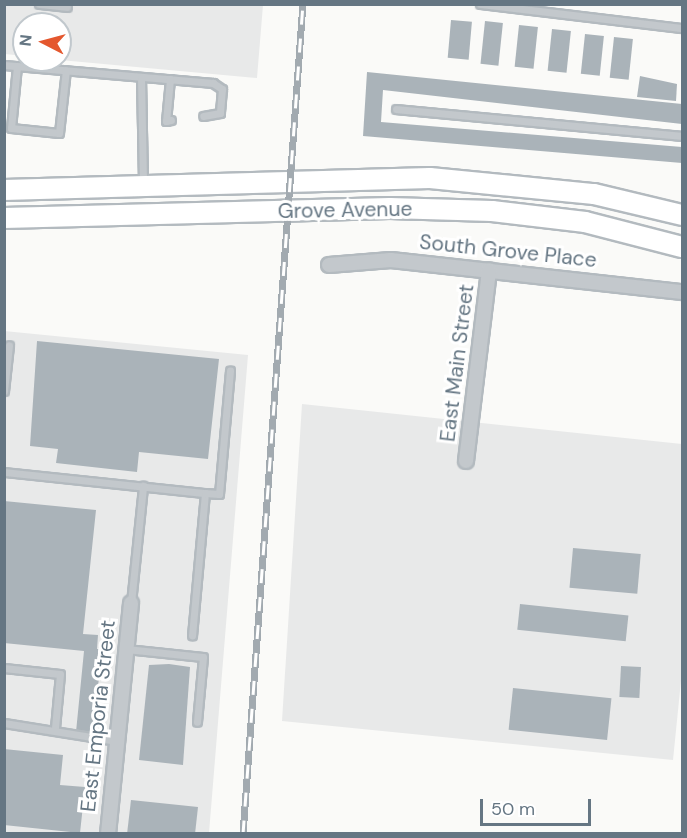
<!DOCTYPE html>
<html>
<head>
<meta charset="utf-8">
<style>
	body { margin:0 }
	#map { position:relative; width:687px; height:838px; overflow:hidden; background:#fafaf8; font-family:"DM Sans",sans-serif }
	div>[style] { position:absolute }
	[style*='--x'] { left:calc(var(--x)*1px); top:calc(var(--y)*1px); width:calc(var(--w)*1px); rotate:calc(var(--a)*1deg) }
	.built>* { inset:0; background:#e8e9e9 }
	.building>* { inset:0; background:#aab3b9; transform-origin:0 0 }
	.roads { filter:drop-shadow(2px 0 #b3babf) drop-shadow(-2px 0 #b3babf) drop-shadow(0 2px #b3babf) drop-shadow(0 -2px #b3babf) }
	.lane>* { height:7px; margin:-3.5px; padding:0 3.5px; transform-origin:3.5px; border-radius:3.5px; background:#c3c8cc }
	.street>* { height:14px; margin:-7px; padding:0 7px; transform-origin:7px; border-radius:7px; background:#c3c8cc }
	.secondary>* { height:20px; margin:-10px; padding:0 10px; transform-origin:10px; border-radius:10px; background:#fff }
	.rail>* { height:7px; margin-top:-3.5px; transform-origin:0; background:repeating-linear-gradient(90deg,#fff 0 14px,#a2aab0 0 28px); box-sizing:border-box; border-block:2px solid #a2aab0 }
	span { translate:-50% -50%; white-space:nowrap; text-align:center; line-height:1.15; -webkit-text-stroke:6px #fff; paint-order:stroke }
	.street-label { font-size:21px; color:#657683 }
	.frame { position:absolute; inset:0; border:6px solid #657683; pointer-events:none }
	.north { position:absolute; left:12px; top:12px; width:60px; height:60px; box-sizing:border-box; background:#fff; border:2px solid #c1c8cd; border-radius:50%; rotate:276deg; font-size:16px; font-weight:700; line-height:24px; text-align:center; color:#657683 }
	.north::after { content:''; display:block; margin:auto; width:21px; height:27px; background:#e4572e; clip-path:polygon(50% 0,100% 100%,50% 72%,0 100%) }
	.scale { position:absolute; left:480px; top:799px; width:111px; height:27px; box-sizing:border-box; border:3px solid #657683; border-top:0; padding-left:8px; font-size:18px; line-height:21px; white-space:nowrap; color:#657683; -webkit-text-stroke:4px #fff; paint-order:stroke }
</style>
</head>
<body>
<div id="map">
	<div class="built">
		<div style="clip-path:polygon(4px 5px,263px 5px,257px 78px,60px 60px,60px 24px,24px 24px,24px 56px,5px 54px)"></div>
		<div style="clip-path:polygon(4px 331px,248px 355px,209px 833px,5px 833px)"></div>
		<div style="clip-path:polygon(302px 404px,682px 444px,682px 671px,673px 760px,282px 721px)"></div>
	</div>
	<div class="building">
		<div style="left:451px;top:20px;width:21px;height:38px;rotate:5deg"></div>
		<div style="left:485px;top:21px;width:18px;height:43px;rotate:6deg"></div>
		<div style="left:519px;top:25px;width:19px;height:42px;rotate:6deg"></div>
		<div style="left:552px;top:29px;width:19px;height:42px;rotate:6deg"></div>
		<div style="left:585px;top:34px;width:19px;height:40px;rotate:6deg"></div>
		<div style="left:614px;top:37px;width:19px;height:41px;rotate:6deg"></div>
		<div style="clip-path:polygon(367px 72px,682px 104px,682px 124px,383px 90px,381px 122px,682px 147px,682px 163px,363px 136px)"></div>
		<div style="clip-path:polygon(640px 76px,677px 84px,676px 101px,637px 97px)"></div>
		<div style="clip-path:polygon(37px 341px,219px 359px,208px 459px,139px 452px,137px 472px,56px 463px,58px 449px,30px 446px)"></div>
		<div style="clip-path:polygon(4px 501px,96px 510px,83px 634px,98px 635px,97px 649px,102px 649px,93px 734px,76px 732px,84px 651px,4px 643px)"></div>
		<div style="left:573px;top:548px;width:68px;height:40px;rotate:5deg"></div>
		<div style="left:520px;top:604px;width:109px;height:26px;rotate:6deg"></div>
		<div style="clip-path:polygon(169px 664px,190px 667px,183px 765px,139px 760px,149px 665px)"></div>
		<div style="left:621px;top:666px;width:20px;height:31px;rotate:3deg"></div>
		<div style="left:513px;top:688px;width:99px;height:42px;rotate:6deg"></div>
		<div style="clip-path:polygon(4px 749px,63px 755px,60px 785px,85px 787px,80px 833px,4px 825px)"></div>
		<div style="clip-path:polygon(131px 800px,198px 807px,195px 834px,127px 834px)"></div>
	</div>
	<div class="roads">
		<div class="lane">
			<div style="--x:39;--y:4;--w:28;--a:6"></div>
			<div style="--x:480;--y:4;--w:203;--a:6.8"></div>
			<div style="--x:4;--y:65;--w:210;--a:4.9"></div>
			<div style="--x:213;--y:83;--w:11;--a:34"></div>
			<div style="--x:222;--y:89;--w:24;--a:95"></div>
			<div style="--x:220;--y:113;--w:17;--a:170"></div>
			<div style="--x:17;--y:66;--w:62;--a:95.5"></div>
			<div style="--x:11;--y:128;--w:48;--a:5.9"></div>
			<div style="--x:59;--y:133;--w:63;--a:-83.7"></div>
			<div style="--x:141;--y:77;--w:108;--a:88.9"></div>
			<div style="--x:170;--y:79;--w:42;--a:95.4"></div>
			<div style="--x:166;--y:121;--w:5;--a:-11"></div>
			<div style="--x:396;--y:109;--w:287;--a:5.4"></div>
			<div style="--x:4;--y:391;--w:46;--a:-83.8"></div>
			<div style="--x:4;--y:472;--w:202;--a:6"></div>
			<div style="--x:205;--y:493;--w:143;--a:95.2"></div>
			<div style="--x:205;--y:493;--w:14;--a:4"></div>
			<div style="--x:219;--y:494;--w:124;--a:-84.9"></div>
			<div style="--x:131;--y:603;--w:118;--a:-84.1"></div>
			<div style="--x:126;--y:649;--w:77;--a:5.9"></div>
			<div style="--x:203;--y:657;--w:65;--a:95.3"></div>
			<div style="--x:4;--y:668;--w:56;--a:6.1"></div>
			<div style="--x:60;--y:674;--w:54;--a:95.3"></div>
			<div style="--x:4;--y:723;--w:113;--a:9.1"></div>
		</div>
		<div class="street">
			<div style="--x:329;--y:265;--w:62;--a:-4.6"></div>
			<div style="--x:391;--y:260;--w:293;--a:6.3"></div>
			<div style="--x:466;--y:461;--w:192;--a:-83.1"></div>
			<div style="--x:108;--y:834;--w:232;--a:-84.3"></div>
		</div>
		<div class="secondary">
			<div style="--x:4;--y:190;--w:426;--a:-1.6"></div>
			<div style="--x:430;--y:178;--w:165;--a:5.6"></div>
			<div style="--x:594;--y:194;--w:90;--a:13.4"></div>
			<div style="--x:4;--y:218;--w:386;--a:-1.5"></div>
			<div style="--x:390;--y:208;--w:102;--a:1.7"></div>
			<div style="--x:492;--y:211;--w:94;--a:6.7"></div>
			<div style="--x:585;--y:222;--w:100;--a:14.5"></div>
		</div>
	</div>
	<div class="rail">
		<div style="--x:243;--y:834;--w:832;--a:-85.87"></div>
	</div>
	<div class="street-label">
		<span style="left:345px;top:210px;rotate:-1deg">Grove Avenue</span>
		<span style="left:508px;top:251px;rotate:6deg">South Grove Place</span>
		<span style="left:457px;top:363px;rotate:-83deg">East Main Street</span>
		<span style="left:98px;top:716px;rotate:-84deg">East Emporia Street</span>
	</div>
	<div class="frame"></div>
	<div class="north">N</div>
	<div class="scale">50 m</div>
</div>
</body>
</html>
